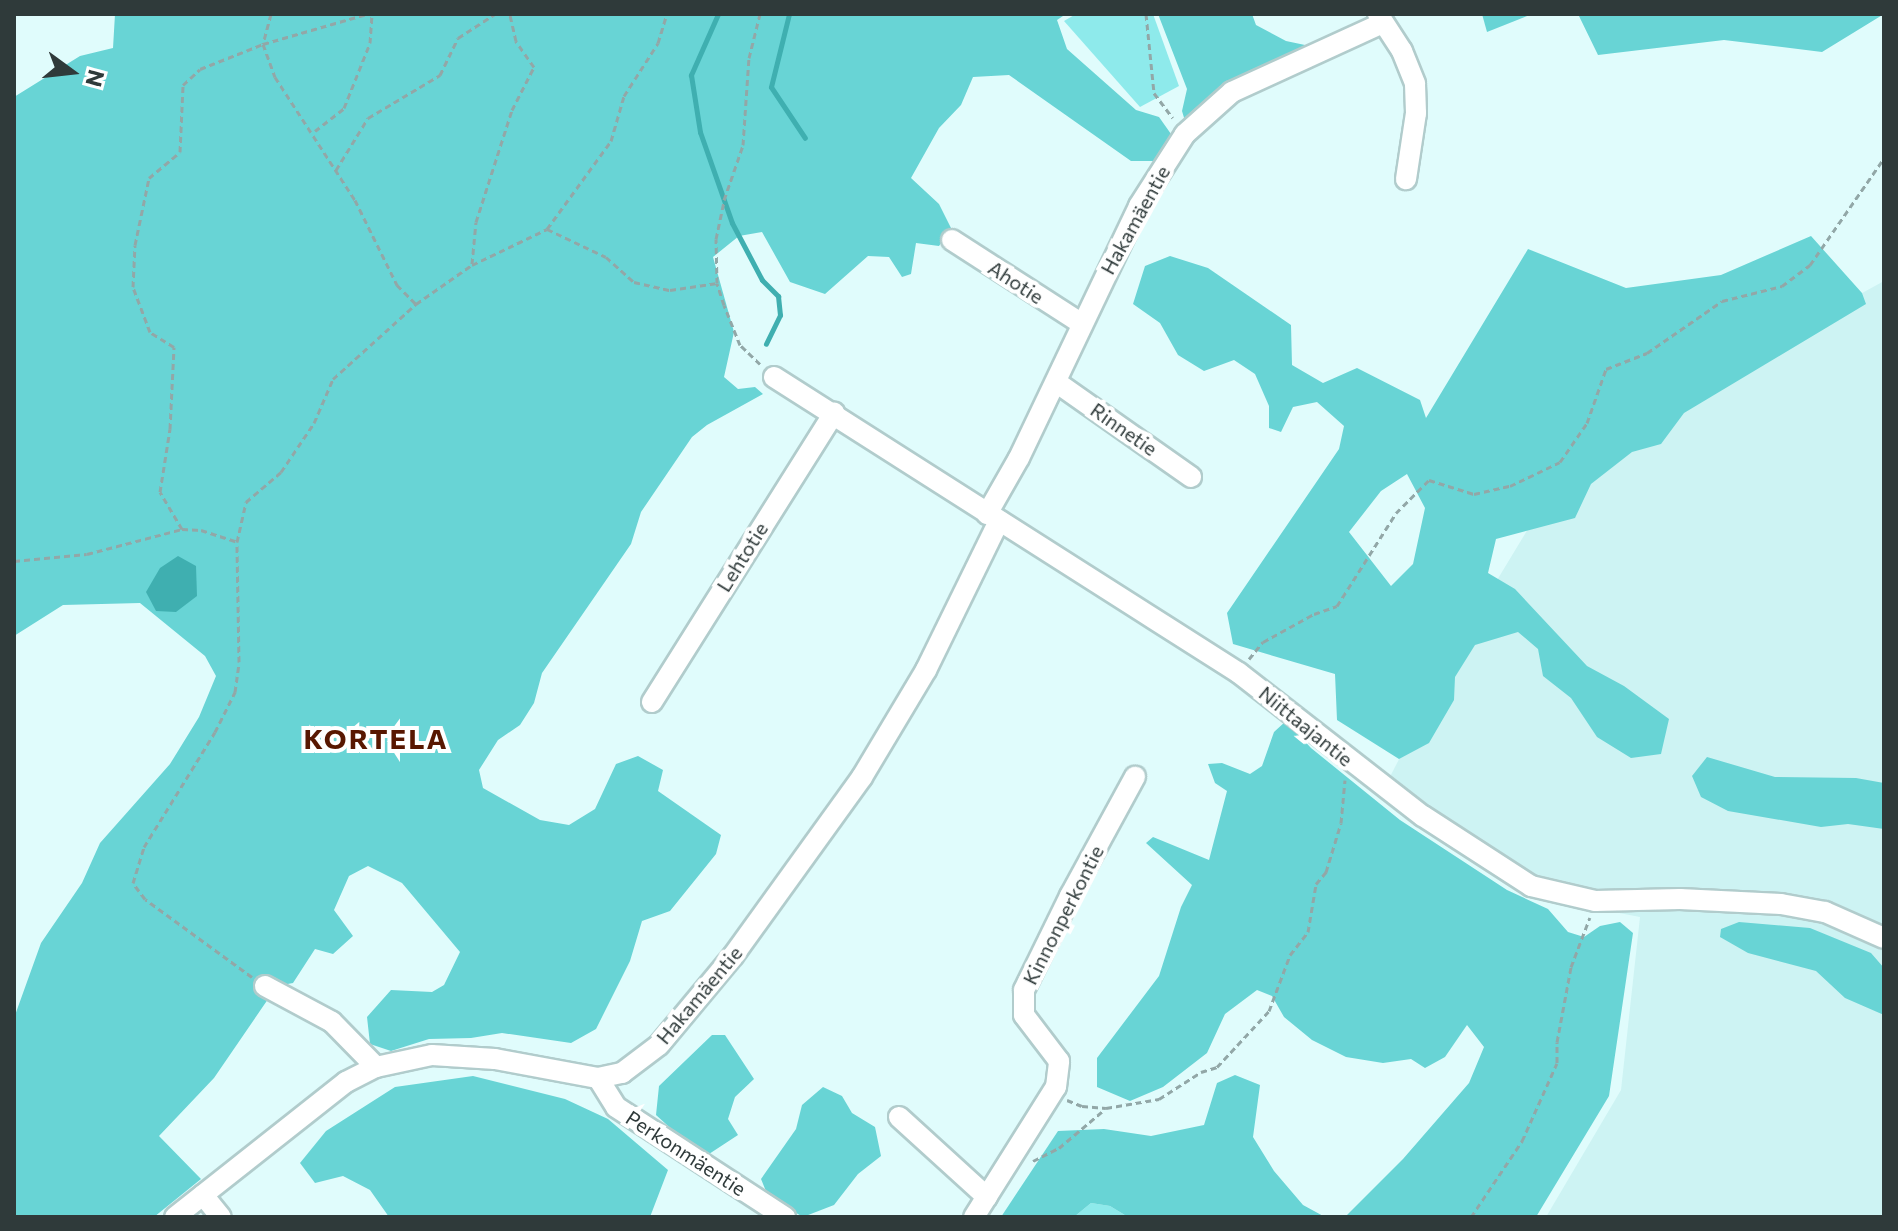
<!DOCTYPE html>
<html>
<head>
<meta charset="utf-8">
<style>
	body { margin:0 }
	#map { position:relative; width:1898px; height:1231px; overflow:hidden; background:#e0fcfc; font-family:Commissioner,sans-serif }
	div>[style] { position:absolute }
	[style*='--x'] { left:calc(var(--x)*1px); top:calc(var(--y)*1px); width:calc(var(--w)*1px); rotate:calc(var(--a)*1deg) }
	.built>* { inset:0; background:#cdf3f3 }
	.green>* { inset:0; background:#8eeaeb }
	.forest>* { inset:0; background:#68d4d5 }
	.water>* { inset:0; background:#3fafb0 }
	.stream>* { height:5px; margin:-2.5px; padding:0 2.5px; transform-origin:2.5px; border-radius:2.5px; background:#3fafb0 }
	.path>* { height:3px; margin-top:-1.5px; transform-origin:0; background:repeating-linear-gradient(90deg,#92a7a7 0 6px,transparent 0 10px) }
	.roads { filter:drop-shadow(2px 0 #b1cccc) drop-shadow(-2px 0 #b1cccc) drop-shadow(0 2px #b1cccc) drop-shadow(0 -2px #b1cccc) }
	.minor>* { height:20px; margin:-10px; padding:0 10px; transform-origin:10px; border-radius:10px; background:#fff }
	span { translate:-50% -50%; white-space:nowrap; text-align:center; line-height:1.15; -webkit-text-stroke:8px #fff; paint-order:stroke }
	.street-label { font-size:20px; color:#2f3a3a }
	.district-label { font-size:28px; color:#581701; font-weight:700; letter-spacing:2px }
	.frame { position:absolute; inset:0; border:16px solid #2f3a3a; pointer-events:none }
	.north { position:absolute; left:32px; top:32px; width:80px; height:80px; -webkit-text-stroke:6px #fff; paint-order:stroke; rotate:105deg; font-size:22px; font-weight:700; line-height:32px; text-align:center; color:#2f3a3a }
	.north::after { content:''; display:block; margin:auto; width:28px; height:36px; background:#2f3a3a; clip-path:polygon(50% 0,100% 100%,50% 72%,0 100%) }
</style>
</head>
<body>
<div id="map">
	<div class="built">
		<div style="clip-path:polygon(1884px 281px,1884px 1217px,1546px 1217px,1621px 1090px,1640px 917px,1531px 896px,1498px 878px,1381px 794px,1462px 638px,1592px 423px,1804px 325px)"></div>
	</div>
	<div class="green">
		<div style="clip-path:polygon(1076px 14px,1153px 14px,1179px 86px,1140px 107px,1064px 21px)"></div>
		<div style="clip-path:polygon(1091px 1203px,1110px 1206px,1128px 1217px,1074px 1217px)"></div>
	</div>
	<div class="forest">
		<div style="clip-path:polygon(115px 14px,1066px 14px,1057px 20px,1067px 49px,1136px 110px,1159px 117px,1171px 134px,1154px 161px,1131px 161px,1009px 75px,973px 77px,961px 105px,939px 128px,911px 178px,939px 204px,951px 228px,939px 246px,916px 243px,911px 274px,902px 277px,889px 257px,868px 256px,825px 294px,790px 282px,762px 232px,739px 236px,713px 257px,734px 332px,724px 377px,738px 389px,755px 387px,763px 394px,707px 425px,692px 437px,641px 512px,631px 544px,542px 673px,534px 703px,520px 725px,498px 740px,479px 770px,483px 788px,540px 820px,569px 825px,595px 809px,616px 764px,638px 756px,663px 770px,658px 791px,721px 835px,716px 854px,670px 911px,642px 921px,630px 961px,596px 1029px,571px 1043px,502px 1033px,471px 1038px,429px 1039px,391px 1051px,370px 1044px,367px 1017px,391px 990px,432px 992px,444px 985px,460px 952px,402px 883px,368px 866px,349px 876px,334px 910px,353px 936px,333px 954px,315px 949px,293px 983px,277px 986px,214px 1078px,159px 1136px,201px 1179px,154px 1217px,14px 1217px,14px 1018px,41px 943px,82px 883px,100px 843px,170px 764px,199px 717px,216px 676px,205px 656px,140px 603px,63px 605px,14px 636px,14px 97px,80px 56px,113px 48px)"></div>
		<div style="clip-path:polygon(1158px 14px,1252px 14px,1256px 25px,1286px 41px,1305px 45px,1307px 50px,1266px 64px,1220px 88px,1185px 121px,1182px 111px,1187px 89px)"></div>
		<div style="clip-path:polygon(1482px 14px,1532px 14px,1487px 32px)"></div>
		<div style="clip-path:polygon(1578px 14px,1884px 14px,1822px 52px,1724px 40px,1598px 55px)"></div>
		<div style="clip-path:polygon(evenodd,1811px 236px,1862px 293px,1866px 304px,1684px 413px,1661px 444px,1632px 452px,1591px 484px,1575px 518px,1496px 539px,1488px 573px,1515px 589px,1587px 666px,1624px 686px,1669px 719px,1661px 754px,1631px 758px,1597px 737px,1571px 698px,1543px 676px,1538px 649px,1518px 632px,1475px 645px,1455px 677px,1454px 700px,1429px 743px,1399px 759px,1337px 720px,1335px 674px,1233px 644px,1227px 613px,1339px 449px,1344px 426px,1317px 402px,1293px 407px,1281px 432px,1269px 428px,1269px 406px,1255px 374px,1234px 360px,1204px 371px,1178px 355px,1160px 323px,1133px 304px,1145px 266px,1170px 256px,1208px 268px,1291px 325px,1292px 365px,1323px 383px,1357px 368px,1420px 400px,1426px 418px,1528px 249px,1626px 288px,1721px 275px,1811px 236px,1407px 474px,1425px 508px,1413px 564px,1391px 586px,1349px 532px,1381px 491px,1407px 474px)"></div>
		<div style="clip-path:polygon(1286px 721px,1311px 748px,1400px 820px,1507px 890px,1548px 909px,1568px 932px,1584px 937px,1600px 926px,1620px 922px,1633px 933px,1609px 1096px,1536px 1217px,1345px 1217px,1403px 1159px,1469px 1083px,1484px 1047px,1467px 1025px,1445px 1057px,1425px 1068px,1411px 1059px,1383px 1063px,1346px 1057px,1312px 1040px,1284px 1017px,1272px 996px,1257px 990px,1225px 1014px,1207px 1053px,1163px 1087px,1130px 1101px,1097px 1087px,1097px 1058px,1159px 976px,1181px 907px,1192px 885px,1146px 843px,1153px 837px,1209px 860px,1227px 791px,1215px 783px,1208px 764px,1222px 763px,1250px 774px,1262px 766px,1274px 732px)"></div>
		<div style="clip-path:polygon(1707px 757px,1775px 777px,1856px 778px,1884px 783px,1884px 829px,1848px 824px,1821px 827px,1728px 811px,1701px 797px,1692px 776px)"></div>
		<div style="clip-path:polygon(1739px 922px,1810px 928px,1871px 953px,1884px 968px,1884px 1015px,1845px 998px,1816px 971px,1748px 953px,1720px 937px,1721px 929px)"></div>
		<div style="clip-path:polygon(712px 1035px,725px 1035px,754px 1079px,735px 1097px,728px 1119px,738px 1135px,709px 1154px,678px 1135px,656px 1115px,659px 1086px)"></div>
		<div style="clip-path:polygon(1235px 1075px,1260px 1085px,1253px 1137px,1274px 1171px,1303px 1205px,1325px 1217px,1128px 1217px,1110px 1206px,1091px 1203px,1074px 1217px,1001px 1217px,1058px 1131px,1104px 1129px,1151px 1136px,1204px 1125px,1217px 1083px)"></div>
		<div style="clip-path:polygon(473px 1076px,565px 1099px,608px 1119px,668px 1170px,650px 1217px,389px 1217px,370px 1190px,343px 1176px,315px 1183px,300px 1163px,326px 1131px,395px 1087px)"></div>
		<div style="clip-path:polygon(823px 1087px,842px 1096px,852px 1113px,875px 1127px,881px 1156px,858px 1174px,834px 1205px,803px 1217px,768px 1196px,761px 1179px,796px 1129px,802px 1105px)"></div>
	</div>
	<div class="water">
		<div style="clip-path:polygon(178px 556px,196px 566px,197px 596px,176px 612px,156px 611px,146px 592px,160px 568px)"></div>
	</div>
	<div class="stream">
		<div style="--x:718;--y:14;--w:67;--a:113.9"></div>
		<div style="--x:691;--y:75;--w:58;--a:81"></div>
		<div style="--x:700;--y:132;--w:96;--a:70.6"></div>
		<div style="--x:732;--y:223;--w:64;--a:62.2"></div>
		<div style="--x:762;--y:280;--w:23;--a:45"></div>
		<div style="--x:778;--y:296;--w:19;--a:84"></div>
		<div style="--x:780;--y:315;--w:32;--a:116"></div>
		<div style="--x:789;--y:14;--w:75;--a:103.9"></div>
		<div style="--x:771;--y:87;--w:61;--a:56.3"></div>
	</div>
	<div class="path">
		<div style="--x:271;--y:14;--w:31;--a:105"></div>
		<div style="--x:263;--y:44;--w:35;--a:70"></div>
		<div style="--x:275;--y:77;--w:147;--a:57"></div>
		<div style="--x:355;--y:200;--w:95;--a:63.7"></div>
		<div style="--x:397;--y:285;--w:27;--a:45"></div>
		<div style="--x:1146;--y:14;--w:79;--a:84.2"></div>
		<div style="--x:1154;--y:93;--w:31;--a:53"></div>
		<div style="--x:315;--y:131;--w:37;--a:-38"></div>
		<div style="--x:344;--y:108;--w:70;--a:-68.2"></div>
		<div style="--x:370;--y:43;--w:29;--a:-86"></div>
		<div style="--x:336;--y:170;--w:61;--a:-58.4"></div>
		<div style="--x:368;--y:118;--w:84;--a:-30.8"></div>
		<div style="--x:440;--y:75;--w:41;--a:-64.1"></div>
		<div style="--x:458;--y:38;--w:44;--a:-33"></div>
		<div style="--x:547;--y:229;--w:65;--a:25.4"></div>
		<div style="--x:606;--y:257;--w:38;--a:42"></div>
		<div style="--x:634;--y:282;--w:37;--a:13"></div>
		<div style="--x:670;--y:290;--w:48;--a:-8.5"></div>
		<div style="--x:472;--y:264;--w:42;--a:-84.6"></div>
		<div style="--x:476;--y:222;--w:118;--a:-72.2"></div>
		<div style="--x:512;--y:110;--w:48;--a:-62.9"></div>
		<div style="--x:534;--y:67;--w:32;--a:-125"></div>
		<div style="--x:516;--y:41;--w:28;--a:-103"></div>
		<div style="--x:760;--y:364;--w:28;--a:-136"></div>
		<div style="--x:740;--y:345;--w:43;--a:-111.8"></div>
		<div style="--x:724;--y:305;--w:23;--a:-108"></div>
		<div style="--x:717;--y:283;--w:44;--a:-91.3"></div>
		<div style="--x:716;--y:239;--w:40;--a:-78"></div>
		<div style="--x:724;--y:200;--w:58;--a:-70.9"></div>
		<div style="--x:743;--y:145;--w:87;--a:-86.1"></div>
		<div style="--x:749;--y:58;--w:45;--a:-76"></div>
		<div style="--x:182;--y:529;--w:43;--a:-120.7"></div>
		<div style="--x:160;--y:492;--w:64;--a:-81"></div>
		<div style="--x:170;--y:429;--w:82;--a:-87.2"></div>
		<div style="--x:174;--y:347;--w:28;--a:-148"></div>
		<div style="--x:150;--y:332;--w:48;--a:-110.7"></div>
		<div style="--x:133;--y:287;--w:42;--a:-87.3"></div>
		<div style="--x:135;--y:245;--w:68;--a:-78.2"></div>
		<div style="--x:149;--y:178;--w:40;--a:-40"></div>
		<div style="--x:180;--y:152;--w:67;--a:-87.4"></div>
		<div style="--x:183;--y:85;--w:23;--a:-43"></div>
		<div style="--x:200;--y:69;--w:68;--a:-21.6"></div>
		<div style="--x:263;--y:44;--w:108;--a:-16.1"></div>
		<div style="--x:14;--y:561;--w:73;--a:-5.5"></div>
		<div style="--x:87;--y:554;--w:98;--a:-14.7"></div>
		<div style="--x:182;--y:529;--w:19;--a:3"></div>
		<div style="--x:201;--y:530;--w:38;--a:18"></div>
		<div style="--x:1249;--y:659;--w:22;--a:-51"></div>
		<div style="--x:1263;--y:642;--w:58;--a:-28.8"></div>
		<div style="--x:1314;--y:614;--w:24;--a:-19"></div>
		<div style="--x:1337;--y:606;--w:110;--a:-57.6"></div>
		<div style="--x:1396;--y:513;--w:47;--a:-45"></div>
		<div style="--x:1429;--y:480;--w:47;--a:17.3"></div>
		<div style="--x:1474;--y:494;--w:37;--a:-13"></div>
		<div style="--x:1510;--y:486;--w:55;--a:-25.6"></div>
		<div style="--x:1560;--y:462;--w:47;--a:-55.3"></div>
		<div style="--x:1587;--y:423;--w:57;--a:-70.6"></div>
		<div style="--x:1606;--y:369;--w:44;--a:-21.3"></div>
		<div style="--x:1647;--y:353;--w:91;--a:-34.7"></div>
		<div style="--x:1722;--y:301;--w:62;--a:-14"></div>
		<div style="--x:1782;--y:286;--w:35;--a:-37"></div>
		<div style="--x:1810;--y:265;--w:130;--a:-55.3"></div>
		<div style="--x:252;--y:977;--w:132;--a:-143.9"></div>
		<div style="--x:145;--y:899;--w:20;--a:-127"></div>
		<div style="--x:133;--y:883;--w:38;--a:-73"></div>
		<div style="--x:144;--y:847;--w:135;--a:-58.3"></div>
		<div style="--x:215;--y:732;--w:45;--a:-63.4"></div>
		<div style="--x:235;--y:692;--w:30;--a:-82"></div>
		<div style="--x:239;--y:662;--w:120;--a:-91"></div>
		<div style="--x:237;--y:542;--w:41;--a:-77.3"></div>
		<div style="--x:246;--y:502;--w:46;--a:-40.6"></div>
		<div style="--x:281;--y:472;--w:59;--a:-56"></div>
		<div style="--x:314;--y:423;--w:48;--a:-66.6"></div>
		<div style="--x:333;--y:379;--w:112;--a:-42.1"></div>
		<div style="--x:416;--y:304;--w:68;--a:-34.9"></div>
		<div style="--x:472;--y:265;--w:83;--a:-25.6"></div>
		<div style="--x:547;--y:229;--w:109;--a:-54"></div>
		<div style="--x:611;--y:141;--w:47;--a:-73.9"></div>
		<div style="--x:624;--y:96;--w:63;--a:-57.3"></div>
		<div style="--x:658;--y:43;--w:30;--a:-73"></div>
		<div style="--x:1067;--y:1100;--w:16;--a:22"></div>
		<div style="--x:1082;--y:1106;--w:24;--a:5"></div>
		<div style="--x:1106;--y:1108;--w:54;--a:-9.6"></div>
		<div style="--x:1159;--y:1099;--w:50;--a:-32.7"></div>
		<div style="--x:1201;--y:1072;--w:17;--a:-17"></div>
		<div style="--x:1217;--y:1067;--w:76;--a:-47.1"></div>
		<div style="--x:1269;--y:1011;--w:60;--a:-69.4"></div>
		<div style="--x:1290;--y:955;--w:29;--a:-52"></div>
		<div style="--x:1308;--y:932;--w:49;--a:-80.5"></div>
		<div style="--x:1316;--y:884;--w:16;--a:-50"></div>
		<div style="--x:1326;--y:872;--w:51;--a:-73"></div>
		<div style="--x:1341;--y:823;--w:43;--a:-84.7"></div>
		<div style="--x:1033;--y:1161;--w:29;--a:-27"></div>
		<div style="--x:1059;--y:1148;--w:59;--a:-40.2"></div>
		<div style="--x:1471;--y:1217;--w:92;--a:-56.1"></div>
		<div style="--x:1522;--y:1141;--w:85;--a:-65.8"></div>
		<div style="--x:1557;--y:1063;--w:21;--a:-90"></div>
		<div style="--x:1557;--y:1042;--w:76;--a:-79.4"></div>
		<div style="--x:1571;--y:967;--w:53;--a:-69.2"></div>
	</div>
	<div class="roads">
		<div class="minor">
			<div style="--x:1378;--y:14;--w:44;--a:57"></div>
			<div style="--x:1402;--y:51;--w:35;--a:68"></div>
			<div style="--x:1415;--y:84;--w:29;--a:88"></div>
			<div style="--x:1416;--y:113;--w:67;--a:98.6"></div>
			<div style="--x:952;--y:240;--w:153;--a:32.8"></div>
			<div style="--x:774;--y:377;--w:551;--a:32.48"></div>
			<div style="--x:1239;--y:673;--w:233;--a:37.9"></div>
			<div style="--x:1423;--y:816;--w:129;--a:32.9"></div>
			<div style="--x:1531;--y:886;--w:66;--a:13.2"></div>
			<div style="--x:1595;--y:901;--w:85;--a:-1.3"></div>
			<div style="--x:1680;--y:899;--w:101;--a:2.8"></div>
			<div style="--x:1781;--y:904;--w:45;--a:10.3"></div>
			<div style="--x:1825;--y:912;--w:64;--a:23.8"></div>
			<div style="--x:1056;--y:382;--w:165;--a:35.1"></div>
			<div style="--x:987;--y:514;--w:64;--a:-60.3"></div>
			<div style="--x:1019;--y:458;--w:279;--a:-64.5"></div>
			<div style="--x:1139;--y:206;--w:85;--a:-57.4"></div>
			<div style="--x:1185;--y:134;--w:63;--a:-41.8"></div>
			<div style="--x:1232;--y:92;--w:166;--a:-24.6"></div>
			<div style="--x:652;--y:702;--w:342;--a:-57.8"></div>
			<div style="--x:265;--y:986;--w:76;--a:28.2"></div>
			<div style="--x:332;--y:1022;--w:63;--a:45.6"></div>
			<div style="--x:598;--y:1078;--w:34;--a:58"></div>
			<div style="--x:616;--y:1107;--w:202;--a:33.1"></div>
			<div style="--x:899;--y:1117;--w:119;--a:42.3"></div>
			<div style="--x:203;--y:1195;--w:28;--a:51"></div>
			<div style="--x:175;--y:1217;--w:218;--a:-38.3"></div>
			<div style="--x:346;--y:1082;--w:34;--a:-27"></div>
			<div style="--x:376;--y:1067;--w:57;--a:-12.1"></div>
			<div style="--x:432;--y:1055;--w:63;--a:3.6"></div>
			<div style="--x:495;--y:1059;--w:105;--a:10.5"></div>
			<div style="--x:598;--y:1078;--w:25;--a:-12"></div>
			<div style="--x:622;--y:1073;--w:46;--a:-37.1"></div>
			<div style="--x:659;--y:1045;--w:116;--a:-50.3"></div>
			<div style="--x:733;--y:956;--w:221;--a:-54.2"></div>
			<div style="--x:862;--y:777;--w:125;--a:-59.1"></div>
			<div style="--x:926;--y:670;--w:166;--a:-63.9"></div>
			<div style="--x:974;--y:1217;--w:154;--a:-57.8"></div>
			<div style="--x:1056;--y:1087;--w:26;--a:-83"></div>
			<div style="--x:1059;--y:1061;--w:58;--a:-127.3"></div>
			<div style="--x:1024;--y:1015;--w:25;--a:-90"></div>
			<div style="--x:1024;--y:990;--w:105;--a:-63.9"></div>
			<div style="--x:1070;--y:896;--w:136;--a:-61.4"></div>
		</div>
	</div>
	<div class="street-label">
		<span style="left:1135px;top:220px;rotate:-61deg">Hakamäentie</span>
		<span style="left:1016px;top:282px;rotate:33deg">Ahotie</span>
		<span style="left:1124px;top:429px;rotate:35deg">Rinnetie</span>
		<span style="left:742px;top:557px;rotate:-58deg">Lehtotie</span>
		<span style="left:1306px;top:726px;rotate:39deg">Niittaajantie</span>
		<span style="left:1063px;top:915px;rotate:-63deg">Kinnonperkontie</span>
		<span style="left:699px;top:995px;rotate:-50deg">Hakamäentie</span>
		<span style="left:686px;top:1153px;rotate:33deg">Perkonmäentie</span>
	</div>
	<div class="district-label">
		<span style="left:376px;top:738px">KORTELA</span>
	</div>
	<div class="frame"></div>
	<div class="north">N</div>
</div>
</body>
</html>
